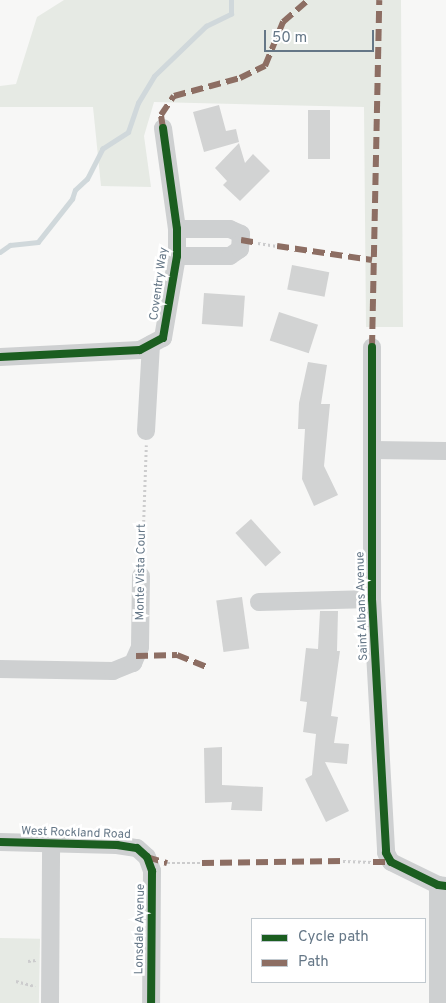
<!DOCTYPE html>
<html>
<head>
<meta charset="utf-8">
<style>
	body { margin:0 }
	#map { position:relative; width:446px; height:1003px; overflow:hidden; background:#f7f7f6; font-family:Overpass,sans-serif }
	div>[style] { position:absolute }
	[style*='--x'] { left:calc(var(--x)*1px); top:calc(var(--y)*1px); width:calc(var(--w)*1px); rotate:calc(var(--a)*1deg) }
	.green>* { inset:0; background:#e6eae4; transform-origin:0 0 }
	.stream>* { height:4.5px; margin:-2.25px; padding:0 2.25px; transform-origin:2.25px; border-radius:2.25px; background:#d0d8db }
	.building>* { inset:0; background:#d2d3d3; transform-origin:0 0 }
	.path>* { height:2.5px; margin-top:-1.25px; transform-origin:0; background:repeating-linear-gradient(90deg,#cccccd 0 2.5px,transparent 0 5px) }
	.minor>* { height:18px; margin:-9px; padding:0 9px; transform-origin:9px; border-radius:9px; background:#ced0d1 }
	.quiet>* { height:6px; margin-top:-3px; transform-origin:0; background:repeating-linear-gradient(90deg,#8d6e63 0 12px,transparent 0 18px) }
	.cycleway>* { height:8px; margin:-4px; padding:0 4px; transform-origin:4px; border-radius:4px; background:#1b5e20 }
	span { translate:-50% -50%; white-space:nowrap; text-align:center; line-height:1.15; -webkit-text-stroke:5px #fff; paint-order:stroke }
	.street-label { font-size:12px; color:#657787 }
	.legend { position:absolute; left:251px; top:918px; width:175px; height:65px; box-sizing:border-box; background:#fff; border:1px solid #c1c9cf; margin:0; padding:6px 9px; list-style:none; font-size:15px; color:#657787 }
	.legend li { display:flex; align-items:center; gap:10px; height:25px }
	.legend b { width:25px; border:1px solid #c1c9cf }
	.scale { position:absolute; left:264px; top:30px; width:110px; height:22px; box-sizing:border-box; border:2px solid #657787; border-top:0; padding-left:6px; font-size:15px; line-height:18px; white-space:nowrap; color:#657787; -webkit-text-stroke:4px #fff; paint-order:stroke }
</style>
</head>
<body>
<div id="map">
	<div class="green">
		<div style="clip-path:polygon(64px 0,401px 0,403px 327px,366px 327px,364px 107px,154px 102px,144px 136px,151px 187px,101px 186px,93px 107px,0 107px,0 86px,16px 84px,37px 17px)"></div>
		<div style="left:0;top:938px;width:40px;height:65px;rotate:1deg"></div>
	</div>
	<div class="stream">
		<div style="--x:0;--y:252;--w:12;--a:-35"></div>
		<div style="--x:10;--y:245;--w:28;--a:-6"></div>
		<div style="--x:38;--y:242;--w:55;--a:-51.7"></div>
		<div style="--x:72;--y:199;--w:9;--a:-72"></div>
		<div style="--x:75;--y:190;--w:16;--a:-43"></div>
		<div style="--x:87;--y:179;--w:34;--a:-63"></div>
		<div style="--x:102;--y:149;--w:31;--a:-33"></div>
		<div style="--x:128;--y:132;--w:31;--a:-71"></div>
		<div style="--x:138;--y:103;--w:31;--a:-59"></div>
		<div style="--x:154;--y:76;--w:72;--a:-43.9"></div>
		<div style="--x:206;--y:26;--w:28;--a:-26"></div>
		<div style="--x:231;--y:14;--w:14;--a:-90"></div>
	</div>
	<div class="building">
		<div style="clip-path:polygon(219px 105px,226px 131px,236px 129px,239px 142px,204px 152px,193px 112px)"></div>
		<div style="left:308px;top:110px;width:22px;height:49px"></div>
		<div style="clip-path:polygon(239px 143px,245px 163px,253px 154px,270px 171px,240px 201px,223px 185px,227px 181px,215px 168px)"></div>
		<div style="left:292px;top:265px;width:38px;height:25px;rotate:11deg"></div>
		<div style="left:204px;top:293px;width:41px;height:31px;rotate:4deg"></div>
		<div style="left:279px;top:312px;width:41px;height:30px;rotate:18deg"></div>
		<div style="clip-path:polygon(308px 362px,327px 365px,321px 404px,330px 404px,324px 466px,338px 495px,314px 506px,302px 479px,305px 429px,298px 429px,299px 403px)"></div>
		<div style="left:251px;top:519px;width:45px;height:21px;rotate:48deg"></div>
		<div style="left:242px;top:597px;width:52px;height:26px;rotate:82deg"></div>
		<div style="clip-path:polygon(320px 611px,338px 611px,337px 651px,340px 651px,331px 716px,338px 717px,334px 743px,349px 744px,347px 764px,325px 762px,349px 811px,326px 822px,305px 779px,312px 775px,316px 734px,303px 732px,307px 702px,300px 701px,306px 648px,318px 649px)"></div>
		<div style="clip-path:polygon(222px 747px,222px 785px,263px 787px,262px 811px,231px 810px,232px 802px,205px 803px,204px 748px)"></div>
	</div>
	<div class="path">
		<div style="--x:258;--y:243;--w:19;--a:9"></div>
		<div style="--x:142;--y:562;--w:117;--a:-88"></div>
		<div style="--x:343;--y:861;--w:30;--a:2"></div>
		<div style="--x:167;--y:863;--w:35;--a:0"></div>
		<div style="--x:28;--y:961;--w:8;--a:-7"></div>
		<div style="--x:16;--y:981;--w:20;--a:15"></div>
	</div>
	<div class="minor">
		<div style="--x:177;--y:256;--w:53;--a:0"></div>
		<div style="--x:230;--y:256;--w:12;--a:-35"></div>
		<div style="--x:240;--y:249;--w:15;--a:-86"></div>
		<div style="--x:241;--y:234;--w:12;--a:-156"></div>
		<div style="--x:230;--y:229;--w:53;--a:180"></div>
		<div style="--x:372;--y:347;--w:252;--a:90"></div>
		<div style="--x:372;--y:599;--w:254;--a:86.8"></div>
		<div style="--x:386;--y:853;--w:10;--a:61"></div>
		<div style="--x:391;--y:862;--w:52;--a:26.1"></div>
		<div style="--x:438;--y:885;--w:8;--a:7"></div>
		<div style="--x:0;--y:357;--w:140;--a:-2.9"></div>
		<div style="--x:140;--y:350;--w:26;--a:-28"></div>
		<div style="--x:163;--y:338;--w:83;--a:-80.3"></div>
		<div style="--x:177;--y:256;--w:27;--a:-90"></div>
		<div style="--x:177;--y:229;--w:102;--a:-97.9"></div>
		<div style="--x:146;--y:431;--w:87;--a:-86.7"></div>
		<div style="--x:373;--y:450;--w:73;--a:0.8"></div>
		<div style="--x:259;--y:602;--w:113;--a:-1.5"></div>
		<div style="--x:0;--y:669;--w:113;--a:1"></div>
		<div style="--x:113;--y:671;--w:22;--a:-22"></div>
		<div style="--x:133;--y:663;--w:17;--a:-66"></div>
		<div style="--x:140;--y:647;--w:71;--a:-89.2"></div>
		<div style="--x:0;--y:842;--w:117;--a:1.5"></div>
		<div style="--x:117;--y:845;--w:20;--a:9"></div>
		<div style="--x:137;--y:848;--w:13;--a:42"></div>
		<div style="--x:147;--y:857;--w:15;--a:70"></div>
		<div style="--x:152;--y:871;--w:132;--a:90.4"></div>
		<div style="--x:438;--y:885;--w:118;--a:90"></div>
		<div style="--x:50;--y:1003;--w:159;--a:-89.6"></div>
	</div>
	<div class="quiet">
		<div style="--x:163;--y:128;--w:13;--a:-99"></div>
		<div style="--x:161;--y:115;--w:23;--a:-56"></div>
		<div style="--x:174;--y:96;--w:68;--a:-15.3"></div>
		<div style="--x:240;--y:78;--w:28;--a:-26"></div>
		<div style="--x:265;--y:66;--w:48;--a:-67.8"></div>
		<div style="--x:283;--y:22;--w:33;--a:-41"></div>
		<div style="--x:241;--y:240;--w:17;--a:10"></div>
		<div style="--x:277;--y:246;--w:96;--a:8.4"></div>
		<div style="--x:372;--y:347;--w:347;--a:-88.8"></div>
		<div style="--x:136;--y:656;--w:41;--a:-1.4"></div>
		<div style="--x:177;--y:655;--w:31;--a:22"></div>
		<div style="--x:147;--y:857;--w:21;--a:17"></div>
		<div style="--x:373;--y:862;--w:18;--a:0"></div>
		<div style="--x:202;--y:863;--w:141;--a:-0.8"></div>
	</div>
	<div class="cycleway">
		<div style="--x:372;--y:347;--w:252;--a:90"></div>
		<div style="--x:372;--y:599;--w:254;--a:86.8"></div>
		<div style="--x:386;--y:853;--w:10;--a:61"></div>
		<div style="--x:391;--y:862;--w:52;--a:26.1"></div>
		<div style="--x:438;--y:885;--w:8;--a:7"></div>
		<div style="--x:0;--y:357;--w:140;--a:-2.9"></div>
		<div style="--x:140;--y:350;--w:26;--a:-28"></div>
		<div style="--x:163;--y:338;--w:83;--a:-80.3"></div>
		<div style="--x:177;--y:256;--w:27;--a:-90"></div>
		<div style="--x:177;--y:229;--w:102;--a:-97.9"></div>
		<div style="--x:0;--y:842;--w:117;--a:1.5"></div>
		<div style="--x:117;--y:845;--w:20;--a:9"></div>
		<div style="--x:137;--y:848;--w:13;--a:42"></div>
		<div style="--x:147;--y:857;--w:15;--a:70"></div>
		<div style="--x:152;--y:871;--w:132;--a:90.4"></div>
	</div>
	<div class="street-label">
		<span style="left:160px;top:284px;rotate:-82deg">Coventry Way</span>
		<span style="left:142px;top:572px;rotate:-89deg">Monte Vista Court</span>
		<span style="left:363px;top:606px;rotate:-92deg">Saint Albans Avenue</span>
		<span style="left:76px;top:834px;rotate:2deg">West Rockland Road</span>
		<span style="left:141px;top:929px;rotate:-89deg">Lonsdale Avenue</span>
	</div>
	<ul class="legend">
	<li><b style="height:6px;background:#1b5e20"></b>Cycle path</li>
	<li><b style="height:6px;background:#8d6e63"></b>Path</li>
	</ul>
	<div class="scale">50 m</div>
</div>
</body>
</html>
